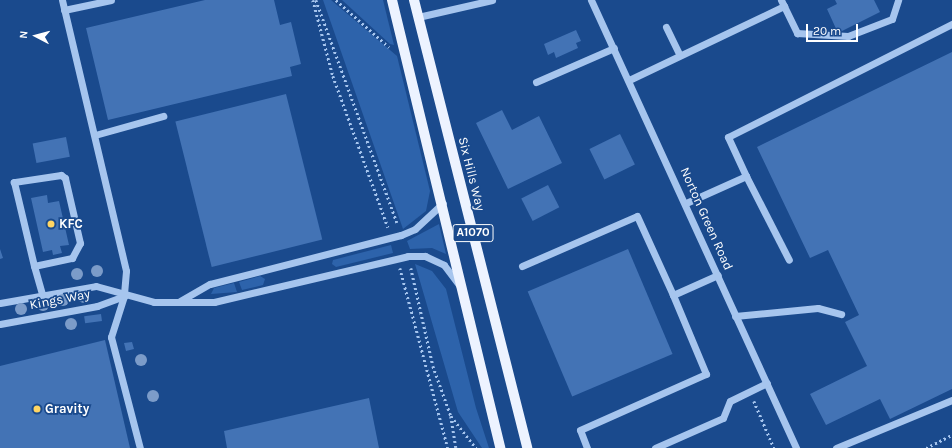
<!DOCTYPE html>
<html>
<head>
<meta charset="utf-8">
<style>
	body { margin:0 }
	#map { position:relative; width:952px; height:448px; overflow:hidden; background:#1a4a8d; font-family:Karla,sans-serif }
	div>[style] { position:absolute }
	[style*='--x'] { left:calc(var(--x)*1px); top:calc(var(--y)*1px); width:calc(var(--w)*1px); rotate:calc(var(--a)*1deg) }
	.green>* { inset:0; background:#2d63ab }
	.building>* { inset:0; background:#4373b5; transform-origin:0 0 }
	.path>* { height:2.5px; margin-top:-1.25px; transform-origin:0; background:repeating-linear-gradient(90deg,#a6c5ee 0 2px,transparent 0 5px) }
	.minor>* { height:7px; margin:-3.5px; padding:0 3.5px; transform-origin:3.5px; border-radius:3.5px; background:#a6c5ee }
	.major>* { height:10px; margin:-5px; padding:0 5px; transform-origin:5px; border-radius:5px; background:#edf3ff }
	.trees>* { width:12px; height:12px; margin:-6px; border-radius:50%; background:#7c9cc9 }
	.dots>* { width:11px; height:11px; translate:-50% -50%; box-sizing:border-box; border:2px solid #1a4a8d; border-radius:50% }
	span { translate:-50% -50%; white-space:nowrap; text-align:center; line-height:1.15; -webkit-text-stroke:3.5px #1a4a8d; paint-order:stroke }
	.shield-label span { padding:1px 3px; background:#1a4a8d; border:1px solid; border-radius:3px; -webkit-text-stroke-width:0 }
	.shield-label { font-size:12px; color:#fff; font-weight:700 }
	.street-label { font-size:13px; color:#fff }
	.poi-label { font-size:13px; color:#fff; font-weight:700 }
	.left { translate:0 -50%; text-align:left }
	.north { position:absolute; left:16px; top:16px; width:40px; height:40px; -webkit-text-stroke:3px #1a4a8d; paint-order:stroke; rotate:276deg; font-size:11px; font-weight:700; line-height:16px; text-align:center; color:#fff }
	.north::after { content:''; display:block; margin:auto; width:14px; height:18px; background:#fff; clip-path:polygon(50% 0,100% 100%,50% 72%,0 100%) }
	.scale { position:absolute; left:806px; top:24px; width:52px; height:18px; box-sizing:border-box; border:2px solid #fff; border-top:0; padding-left:5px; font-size:12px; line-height:14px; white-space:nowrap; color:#fff; -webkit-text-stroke:3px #1a4a8d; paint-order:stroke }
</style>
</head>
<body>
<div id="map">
	<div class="green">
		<div style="clip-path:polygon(323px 0,331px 0,397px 56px,430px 191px,426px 211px,403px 229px)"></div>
		<div style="clip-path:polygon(342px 0,383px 0,394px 45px,390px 44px)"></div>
		<div style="clip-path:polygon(439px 224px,446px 254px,432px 248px,410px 249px,407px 241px)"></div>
		<div style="clip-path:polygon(391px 245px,393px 253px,336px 267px,332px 264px,333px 260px)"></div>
		<div style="clip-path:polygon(415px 264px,432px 271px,446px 289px,476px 408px,489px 448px,482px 448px,458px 412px)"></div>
		<div style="clip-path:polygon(260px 276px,265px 279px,263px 285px,242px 290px,239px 282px)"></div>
		<div style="clip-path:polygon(234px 283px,237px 292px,211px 294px,214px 288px)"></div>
	</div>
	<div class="building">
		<div style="clip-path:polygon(205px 0,274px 0,280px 25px,291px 22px,301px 64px,290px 67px,292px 76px,108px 120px,86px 28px)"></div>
		<div style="clip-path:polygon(835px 0,874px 0,880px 12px,838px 33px,827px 9px,837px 4px)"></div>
		<div style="clip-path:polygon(576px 30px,581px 41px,576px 43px,578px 48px,556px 58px,554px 52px,548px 55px,544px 44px)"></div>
		<div style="clip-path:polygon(952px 52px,952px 389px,890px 419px,880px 399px,826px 425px,810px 394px,867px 366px,845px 322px,859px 315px,828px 250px,810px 258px,757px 147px)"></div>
		<div style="left:286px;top:94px;width:150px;height:114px;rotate:76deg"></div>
		<div style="clip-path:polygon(502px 110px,512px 130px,539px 116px,562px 163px,508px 189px,476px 123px)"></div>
		<div style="left:620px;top:134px;width:34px;height:34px;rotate:64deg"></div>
		<div style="left:66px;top:137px;width:20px;height:34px;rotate:79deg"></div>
		<div style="left:548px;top:185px;width:25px;height:30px;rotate:63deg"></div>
		<div style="clip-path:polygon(47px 195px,48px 203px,59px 201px,69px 245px,60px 246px,62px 253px,53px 255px,52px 250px,43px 252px,31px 198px)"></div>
		<div style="clip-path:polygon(0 249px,3px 258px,0 259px)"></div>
		<div style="left:628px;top:249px;width:114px;height:109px;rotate:67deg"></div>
		<div style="left:101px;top:314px;width:7px;height:17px;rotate:82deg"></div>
		<div style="clip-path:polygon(105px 340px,130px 448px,0 448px,0 366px)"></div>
		<div style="clip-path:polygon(132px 342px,134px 349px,126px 351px,124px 343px)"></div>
		<div style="clip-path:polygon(369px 398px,379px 448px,227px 448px,224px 431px)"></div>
	</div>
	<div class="path">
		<div style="--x:313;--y:0;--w:79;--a:75.3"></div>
		<div style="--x:333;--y:76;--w:161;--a:70"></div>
		<div style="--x:316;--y:0;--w:237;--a:70"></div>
		<div style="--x:336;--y:0;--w:71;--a:41.6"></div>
		<div style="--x:400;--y:268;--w:186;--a:75.1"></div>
		<div style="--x:411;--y:268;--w:100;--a:77.3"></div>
		<div style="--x:433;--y:366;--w:53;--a:70.2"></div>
		<div style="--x:451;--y:416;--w:32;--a:81"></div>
		<div style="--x:754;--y:401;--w:51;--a:66.9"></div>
		<div style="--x:451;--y:416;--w:41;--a:52"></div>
		<div style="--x:926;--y:448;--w:29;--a:-27"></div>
	</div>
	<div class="minor">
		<div style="--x:62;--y:0;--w:278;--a:76.7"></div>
		<div style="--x:126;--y:271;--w:25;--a:95"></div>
		<div style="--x:124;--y:296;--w:43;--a:107.6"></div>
		<div style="--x:111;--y:337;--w:115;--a:75.4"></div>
		<div style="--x:591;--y:0;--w:493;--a:65.4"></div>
		<div style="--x:781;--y:0;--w:37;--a:64"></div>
		<div style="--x:797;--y:33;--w:51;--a:3.4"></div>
		<div style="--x:848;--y:36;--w:47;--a:-21.1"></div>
		<div style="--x:892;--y:19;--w:20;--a:-72"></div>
		<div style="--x:64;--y:10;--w:48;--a:-12"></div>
		<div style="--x:418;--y:17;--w:76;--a:-12.9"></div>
		<div style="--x:666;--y:27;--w:30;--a:64"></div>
		<div style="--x:629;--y:80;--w:172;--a:-25.5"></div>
		<div style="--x:536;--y:82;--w:85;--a:-23.6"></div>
		<div style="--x:95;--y:135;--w:71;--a:-15.6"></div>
		<div style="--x:746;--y:176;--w:43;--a:-114.8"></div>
		<div style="--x:728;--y:137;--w:251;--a:-26.8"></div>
		<div style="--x:686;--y:203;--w:66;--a:-24.2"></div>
		<div style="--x:746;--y:176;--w:94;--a:62.9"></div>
		<div style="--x:34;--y:266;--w:39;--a:-12"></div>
		<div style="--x:72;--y:258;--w:17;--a:-62"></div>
		<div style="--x:80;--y:243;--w:67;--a:-103"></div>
		<div style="--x:65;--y:178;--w:5;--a:-143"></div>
		<div style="--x:61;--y:175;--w:48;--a:171.5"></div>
		<div style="--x:14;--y:182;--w:86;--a:76.6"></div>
		<div style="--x:34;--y:266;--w:29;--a:74"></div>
		<div style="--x:522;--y:266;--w:125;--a:-23.5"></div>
		<div style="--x:637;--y:216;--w:87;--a:65.5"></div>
		<div style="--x:180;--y:301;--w:34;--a:-30"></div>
		<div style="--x:210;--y:284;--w:197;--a:-14.4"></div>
		<div style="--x:401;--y:235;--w:15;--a:-23"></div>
		<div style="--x:415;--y:229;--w:38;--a:-43"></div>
		<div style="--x:0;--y:303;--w:97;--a:-10"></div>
		<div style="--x:96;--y:286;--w:60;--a:15.4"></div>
		<div style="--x:154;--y:302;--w:60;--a:0"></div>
		<div style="--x:214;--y:302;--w:199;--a:-13.3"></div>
		<div style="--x:408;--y:256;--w:17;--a:0"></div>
		<div style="--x:425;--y:256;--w:21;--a:25"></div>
		<div style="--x:444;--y:265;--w:25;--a:53"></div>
		<div style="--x:735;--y:316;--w:83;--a:-5.5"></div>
		<div style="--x:818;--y:308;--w:24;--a:15"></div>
		<div style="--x:0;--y:324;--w:99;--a:-10.5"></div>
		<div style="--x:97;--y:306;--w:29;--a:-20"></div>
		<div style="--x:587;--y:448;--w:19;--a:-111"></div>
		<div style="--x:580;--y:430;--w:138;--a:-24"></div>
		<div style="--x:706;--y:374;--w:86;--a:-112.7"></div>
		<div style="--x:673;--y:295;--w:49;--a:-24"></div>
		<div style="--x:655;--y:448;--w:74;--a:-23.8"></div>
		<div style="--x:723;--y:418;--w:18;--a:-68"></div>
		<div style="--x:730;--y:401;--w:41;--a:-25.9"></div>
		<div style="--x:836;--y:448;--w:126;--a:-22.5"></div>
	</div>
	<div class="major">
		<div style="--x:392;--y:0;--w:461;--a:76.4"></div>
		<div style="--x:414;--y:0;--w:462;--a:75.8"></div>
	</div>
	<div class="trees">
		<div style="left:97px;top:271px"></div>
		<div style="left:77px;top:274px"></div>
		<div style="left:84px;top:297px"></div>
		<div style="left:63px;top:300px"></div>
		<div style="left:43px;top:305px"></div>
		<div style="left:21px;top:309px"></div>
		<div style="left:71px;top:324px"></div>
		<div style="left:141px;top:360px"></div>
		<div style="left:153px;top:396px"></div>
	</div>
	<div class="dots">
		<div style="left:51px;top:224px;background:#ffd563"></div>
		<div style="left:37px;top:409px;background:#ffd563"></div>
	</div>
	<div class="shield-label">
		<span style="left:473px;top:233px">A1070</span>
	</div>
	<div class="street-label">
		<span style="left:471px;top:174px;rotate:76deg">Six Hills Way</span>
		<span style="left:706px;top:219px;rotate:66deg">Norton Green Road</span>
		<span style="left:60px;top:300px;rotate:-11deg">Kings Way</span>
	</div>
	<div class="poi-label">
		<span class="left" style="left:59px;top:224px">KFC</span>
		<span class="left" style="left:45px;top:409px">Gravity</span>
	</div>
	<div class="north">N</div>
	<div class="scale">20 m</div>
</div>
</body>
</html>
